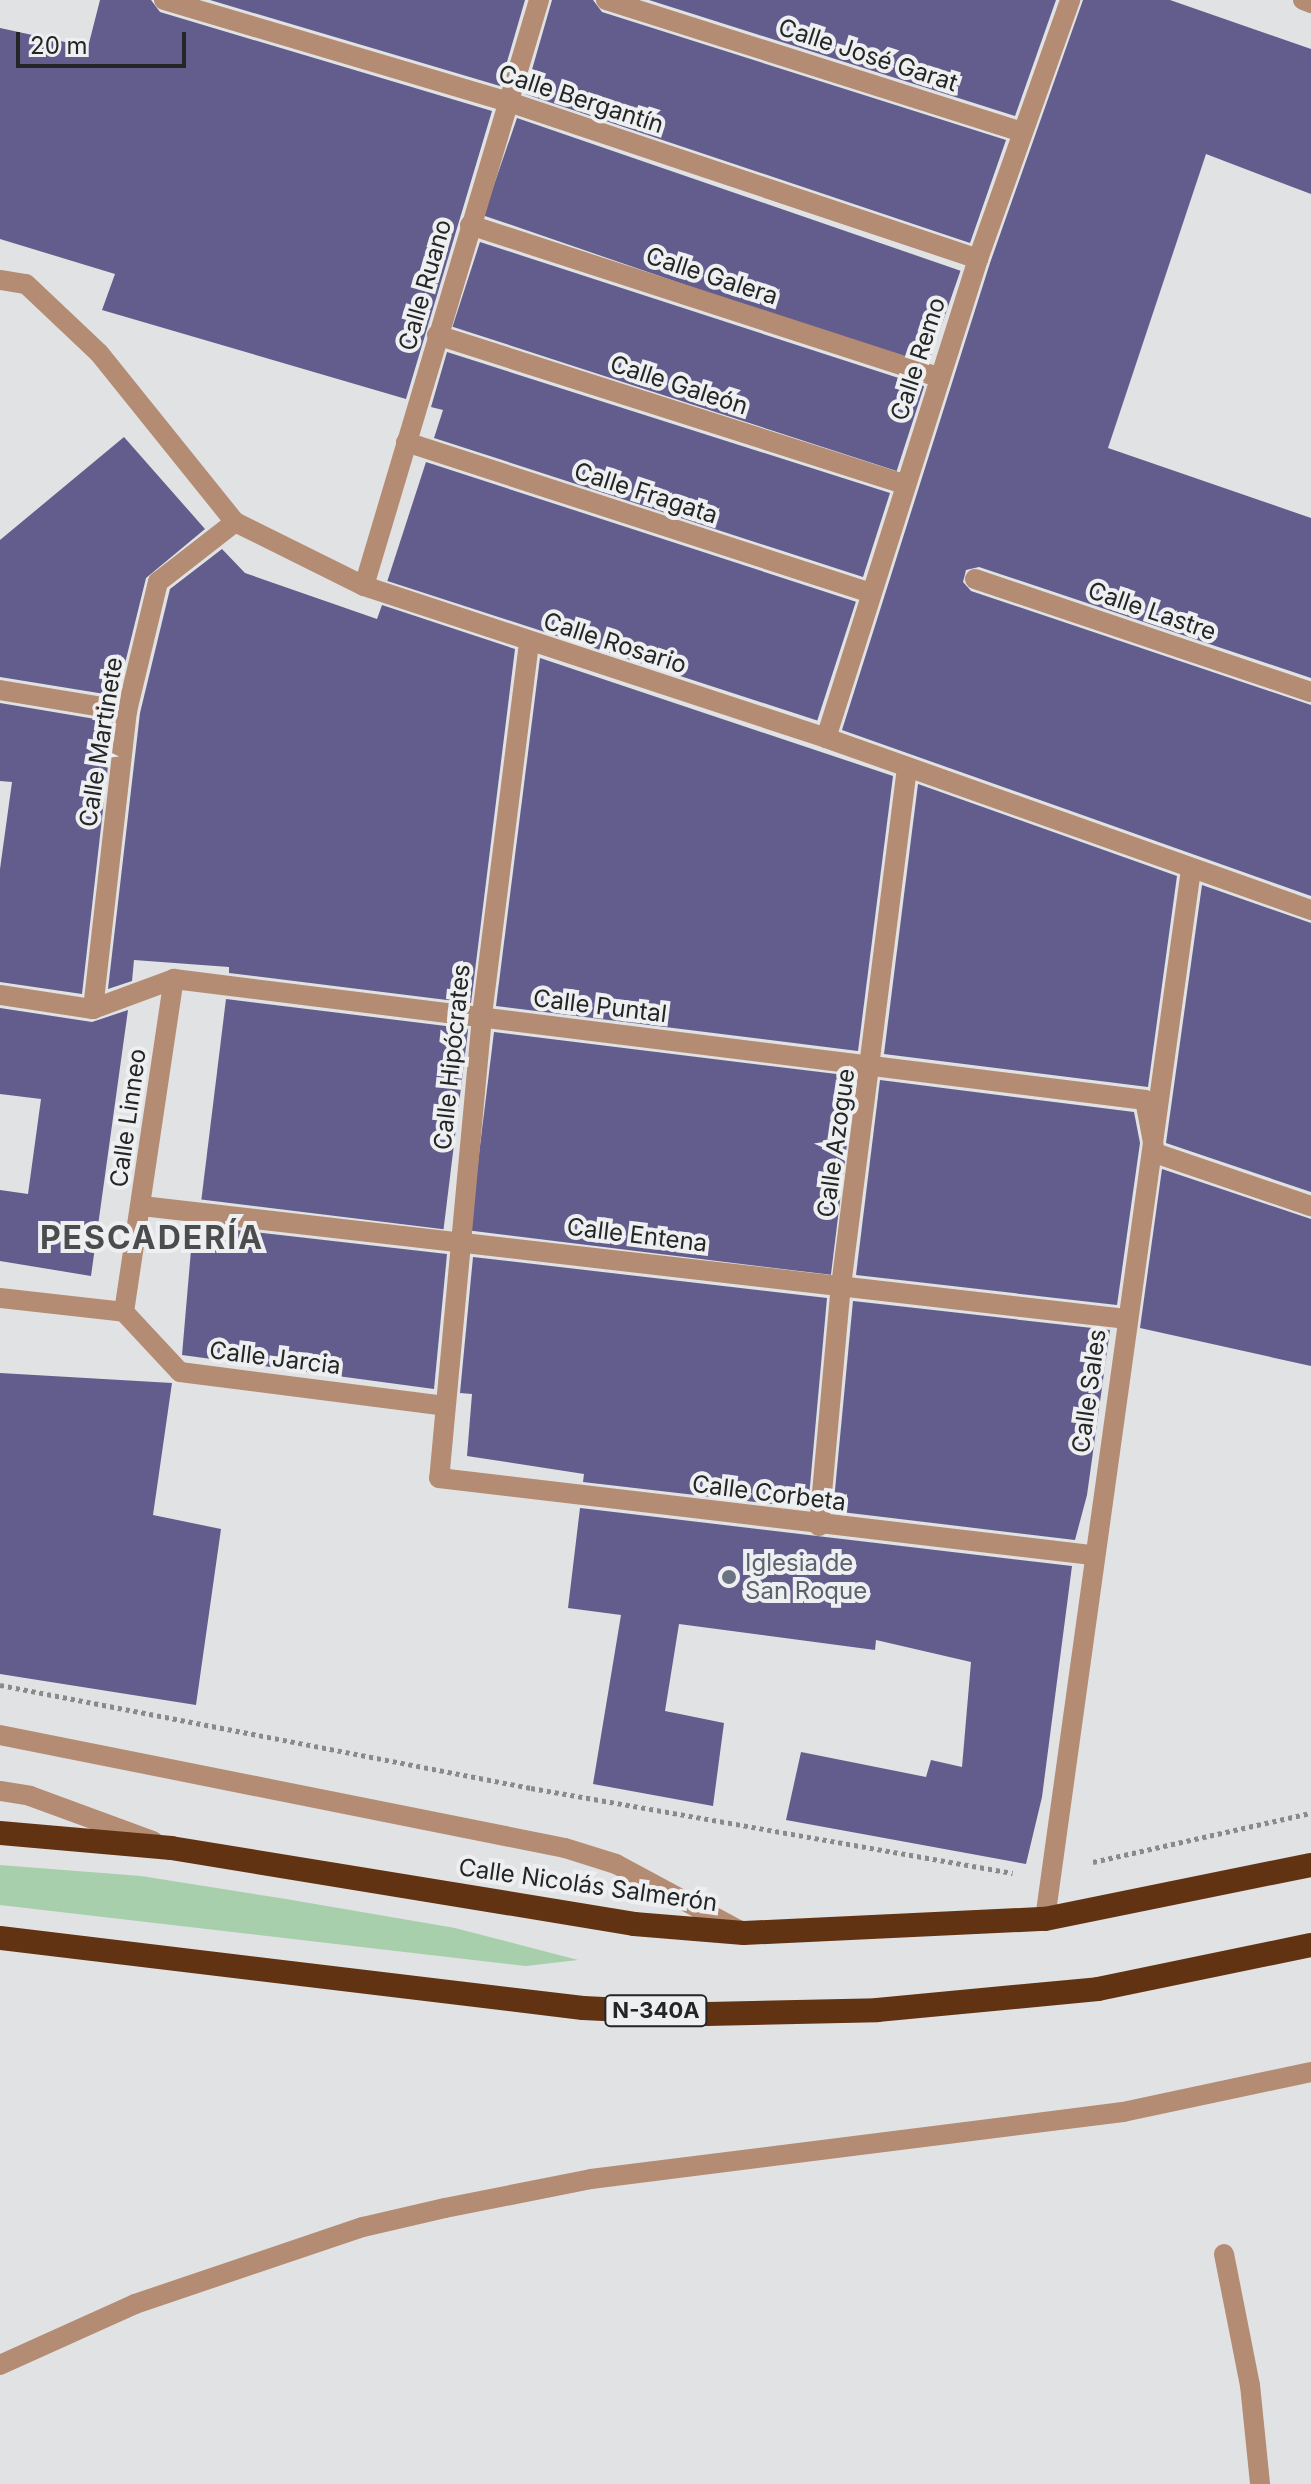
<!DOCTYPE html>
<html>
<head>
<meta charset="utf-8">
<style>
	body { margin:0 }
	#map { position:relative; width:1311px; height:2484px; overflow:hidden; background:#e1e2e3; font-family:Inter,sans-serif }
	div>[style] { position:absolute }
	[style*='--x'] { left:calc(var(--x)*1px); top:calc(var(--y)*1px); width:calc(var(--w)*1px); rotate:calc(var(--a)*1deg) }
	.green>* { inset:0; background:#a8cfac }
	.building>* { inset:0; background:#635d8d; transform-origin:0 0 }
	.path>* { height:5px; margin-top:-2.5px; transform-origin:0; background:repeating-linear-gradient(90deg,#898a8b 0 4px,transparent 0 8px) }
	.minor>* { height:20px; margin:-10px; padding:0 10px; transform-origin:10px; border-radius:10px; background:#b48b73 }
	.highway>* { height:24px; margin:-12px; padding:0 12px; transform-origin:12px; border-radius:12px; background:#623313 }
	.dots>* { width:22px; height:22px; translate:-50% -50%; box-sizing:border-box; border:4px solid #eeeff1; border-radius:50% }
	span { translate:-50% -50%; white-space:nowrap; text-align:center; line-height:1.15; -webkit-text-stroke:8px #eeeff1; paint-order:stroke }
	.shield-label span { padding:2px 6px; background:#eeeff1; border:2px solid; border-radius:6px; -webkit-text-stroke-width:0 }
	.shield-label { font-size:22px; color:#242525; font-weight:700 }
	.street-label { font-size:24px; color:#242525 }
	.worship-label { font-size:24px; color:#5b616d }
	.left { translate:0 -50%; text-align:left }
	.district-label { font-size:32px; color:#4b4c4e; font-weight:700; letter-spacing:2px }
	.scale { position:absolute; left:16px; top:32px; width:170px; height:36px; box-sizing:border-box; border:4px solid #242525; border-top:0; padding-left:10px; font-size:24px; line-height:28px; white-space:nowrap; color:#242525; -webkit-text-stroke:6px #eeeff1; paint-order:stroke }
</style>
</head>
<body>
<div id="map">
	<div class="green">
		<div style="clip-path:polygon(0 1865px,141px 1876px,286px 1899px,455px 1928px,578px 1960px,526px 1966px,0 1905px)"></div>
	</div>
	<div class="building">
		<div style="clip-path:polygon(100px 0,151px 0,160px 12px,492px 111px,406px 399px,102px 310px,115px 274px,0 239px,0 28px,88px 47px)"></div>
		<div style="clip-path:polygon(210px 0,525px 0,500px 86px)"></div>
		<div style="clip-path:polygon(552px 0,593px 0,602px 12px,1006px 140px,970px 243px,525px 94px)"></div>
		<div style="clip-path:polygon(649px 0,1056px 0,1015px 116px)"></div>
		<div style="clip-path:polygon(1083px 0,1170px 0,1311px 49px,1311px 194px,1206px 154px,1108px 448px,1311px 518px,1311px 678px,979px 567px,966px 570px,963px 582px,971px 591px,1311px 705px,1311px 896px,842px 730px,990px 263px)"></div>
		<div style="left:517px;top:118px;width:469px;height:103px;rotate:19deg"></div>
		<div style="left:480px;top:242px;width:467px;height:89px;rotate:18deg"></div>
		<div style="clip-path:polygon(447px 352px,890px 493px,863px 577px,434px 438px,443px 410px,431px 407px)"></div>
		<div style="clip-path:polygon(124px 437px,205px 529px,146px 578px,117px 696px,0 677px,0 540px)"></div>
		<div style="left:426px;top:462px;width:452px;height:125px;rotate:18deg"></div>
		<div style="clip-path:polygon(222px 549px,245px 573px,377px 619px,382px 605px,515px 649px,471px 1003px,229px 973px,229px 967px,134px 960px,132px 981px,108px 989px,140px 713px,170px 589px)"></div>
		<div style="clip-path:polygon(540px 658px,893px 776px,858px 1051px,496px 1006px)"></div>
		<div style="clip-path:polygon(0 703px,113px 722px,82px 994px,0 982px,0 869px,12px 782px,0 781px)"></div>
		<div style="clip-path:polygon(918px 784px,1177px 876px,1148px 1087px,884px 1054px)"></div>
		<div style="clip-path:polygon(1202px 885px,1311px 923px,1311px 1192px,1166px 1143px)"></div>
		<div style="left:226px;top:999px;width:244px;height:202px;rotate:7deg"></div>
		<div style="clip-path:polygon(0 1008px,92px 1022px,128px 1010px,91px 1276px,0 1261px,0 1190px,28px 1194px,41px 1099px,0 1094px)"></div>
		<div style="left:494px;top:1032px;width:364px;height:200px;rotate:7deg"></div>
		<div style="clip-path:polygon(880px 1080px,1134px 1112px,1140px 1143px,1117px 1305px,856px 1275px)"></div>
		<div style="clip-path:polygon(1162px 1169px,1311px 1219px,1311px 1366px,1140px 1328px)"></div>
		<div style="clip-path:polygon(201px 1226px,447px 1254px,434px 1389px,182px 1355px,193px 1227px)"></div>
		<div style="clip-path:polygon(473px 1257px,827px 1298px,808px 1508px,583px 1482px,584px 1474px,467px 1456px,472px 1394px,460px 1393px)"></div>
		<div style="clip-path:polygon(853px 1301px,1110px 1330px,1087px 1495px,1075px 1540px,833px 1511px)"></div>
		<div style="clip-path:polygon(0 1373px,172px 1383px,153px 1515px,221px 1529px,196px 1705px,0 1674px)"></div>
		<div style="clip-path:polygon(580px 1508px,1072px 1566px,1042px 1797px,1026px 1864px,786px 1820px,801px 1752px,926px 1777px,931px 1760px,962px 1767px,971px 1662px,876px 1640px,875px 1650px,679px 1624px,665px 1711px,724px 1723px,713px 1806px,593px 1784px,621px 1615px,568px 1608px)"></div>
	</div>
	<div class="path">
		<div style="--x:0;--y:1685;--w:541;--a:10.98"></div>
		<div style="--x:531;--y:1788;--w:489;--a:10"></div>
		<div style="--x:1093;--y:1862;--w:223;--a:-12.7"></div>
	</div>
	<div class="minor">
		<div style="--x:164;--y:0;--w:357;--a:16.5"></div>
		<div style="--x:506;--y:101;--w:498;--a:18.5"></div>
		<div style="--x:606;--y:0;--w:437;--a:17.6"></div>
		<div style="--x:1303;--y:0;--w:9;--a:21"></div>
		<div style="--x:470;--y:225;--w:493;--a:18"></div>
		<div style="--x:0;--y:280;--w:26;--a:9"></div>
		<div style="--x:26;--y:284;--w:100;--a:43.4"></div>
		<div style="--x:99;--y:353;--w:217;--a:51.2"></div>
		<div style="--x:235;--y:522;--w:144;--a:26.4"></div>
		<div style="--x:364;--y:586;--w:486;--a:18.2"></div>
		<div style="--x:826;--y:738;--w:515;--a:19.53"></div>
		<div style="--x:437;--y:335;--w:490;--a:17.7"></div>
		<div style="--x:406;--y:442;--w:488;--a:18"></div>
		<div style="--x:975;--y:579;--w:354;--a:18.6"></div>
		<div style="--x:364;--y:586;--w:612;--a:-73.37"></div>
		<div style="--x:529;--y:643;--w:377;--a:97.2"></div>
		<div style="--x:482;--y:1017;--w:463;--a:95.3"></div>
		<div style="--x:439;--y:1478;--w:658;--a:6.73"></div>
		<div style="--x:0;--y:690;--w:129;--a:9.4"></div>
		<div style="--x:826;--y:738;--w:503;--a:-72.39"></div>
		<div style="--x:978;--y:259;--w:275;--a:-70.4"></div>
		<div style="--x:0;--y:995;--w:94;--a:8.6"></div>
		<div style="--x:93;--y:1009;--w:86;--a:-20.3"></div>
		<div style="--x:174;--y:979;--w:979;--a:7.1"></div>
		<div style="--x:1145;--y:1100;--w:54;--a:79.3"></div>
		<div style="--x:1155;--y:1153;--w:165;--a:18.8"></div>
		<div style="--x:93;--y:1009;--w:300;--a:-83.5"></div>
		<div style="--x:127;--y:711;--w:133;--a:-76.5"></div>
		<div style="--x:158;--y:582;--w:98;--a:-37.9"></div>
		<div style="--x:142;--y:1206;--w:990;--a:6.55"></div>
		<div style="--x:0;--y:1298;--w:125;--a:6.4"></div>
		<div style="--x:124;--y:1312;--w:82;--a:47"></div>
		<div style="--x:180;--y:1372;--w:267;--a:7.3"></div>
		<div style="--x:124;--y:1312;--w:337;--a:-81.5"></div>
		<div style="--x:819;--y:1526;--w:241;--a:-84.8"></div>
		<div style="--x:841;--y:1286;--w:522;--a:-82.74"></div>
		<div style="--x:0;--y:1735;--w:576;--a:11.31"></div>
		<div style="--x:565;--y:1848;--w:53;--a:17.4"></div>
		<div style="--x:616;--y:1864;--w:145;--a:28.3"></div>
		<div style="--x:0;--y:1791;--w:30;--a:9"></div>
		<div style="--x:30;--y:1796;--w:131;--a:20.1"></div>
		<div style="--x:1045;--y:1919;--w:1059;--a:-82.08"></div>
		<div style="--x:1224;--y:2254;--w:134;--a:78.8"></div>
		<div style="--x:1250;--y:2385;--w:100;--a:84.2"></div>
		<div style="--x:0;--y:2365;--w:148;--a:-24.3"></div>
		<div style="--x:135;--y:2304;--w:241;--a:-18.7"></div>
		<div style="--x:363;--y:2227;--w:84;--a:-13"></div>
		<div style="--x:445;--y:2208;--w:149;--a:-11.2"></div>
		<div style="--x:591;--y:2179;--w:536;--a:-7.18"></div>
		<div style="--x:1123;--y:2112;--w:192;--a:-12"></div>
	</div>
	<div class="highway">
		<div style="--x:0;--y:1833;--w:172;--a:5"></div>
		<div style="--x:171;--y:1848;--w:469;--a:9.3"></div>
		<div style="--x:634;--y:1924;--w:110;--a:4.7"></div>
		<div style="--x:744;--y:1933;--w:301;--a:-2.7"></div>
		<div style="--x:1045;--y:1919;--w:271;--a:-11.5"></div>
		<div style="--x:0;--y:1938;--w:587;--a:6.85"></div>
		<div style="--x:583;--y:2008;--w:124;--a:2.8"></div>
		<div style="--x:707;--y:2014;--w:170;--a:-1.3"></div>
		<div style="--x:877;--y:2010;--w:222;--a:-5.4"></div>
		<div style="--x:1098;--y:1989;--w:217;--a:-11.7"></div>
	</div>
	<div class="dots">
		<div style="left:729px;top:1577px;background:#6b7280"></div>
	</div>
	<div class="shield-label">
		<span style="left:656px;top:2011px">N-340A</span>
	</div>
	<div class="street-label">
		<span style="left:868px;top:55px;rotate:18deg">Calle José Garat</span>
		<span style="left:581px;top:99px;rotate:18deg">Calle Bergantín</span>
		<span style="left:712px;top:276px;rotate:18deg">Calle Galera</span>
		<span style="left:425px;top:285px;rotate:-74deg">Calle Ruano</span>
		<span style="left:918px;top:359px;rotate:-72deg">Calle Remo</span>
		<span style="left:679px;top:385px;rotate:18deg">Calle Galeón</span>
		<span style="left:646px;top:493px;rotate:18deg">Calle Fragata</span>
		<span style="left:1152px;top:611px;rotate:19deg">Calle Lastre</span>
		<span style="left:615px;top:643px;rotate:18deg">Calle Rosario</span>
		<span style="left:101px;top:742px;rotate:-81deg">Calle Martinete</span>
		<span style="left:600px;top:1006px;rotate:7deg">Calle Puntal</span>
		<span style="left:452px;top:1057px;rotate:-84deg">Calle Hipócrates</span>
		<span style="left:128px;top:1118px;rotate:-82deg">Calle Linneo</span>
		<span style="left:836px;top:1143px;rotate:-82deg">Calle Azogue</span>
		<span style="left:637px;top:1235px;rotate:7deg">Calle Entena</span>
		<span style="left:275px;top:1358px;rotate:7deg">Calle Jarcia</span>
		<span style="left:1089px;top:1391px;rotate:-82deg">Calle Sales</span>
		<span style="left:769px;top:1493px;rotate:7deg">Calle Corbeta</span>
		<span style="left:588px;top:1885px;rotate:8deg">Calle Nicolás Salmerón</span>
	</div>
	<div class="worship-label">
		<span class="left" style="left:745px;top:1577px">Iglesia de<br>San Roque</span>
	</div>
	<div class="district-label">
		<span style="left:152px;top:1238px">PESCADERÍA</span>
	</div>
	<div class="scale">20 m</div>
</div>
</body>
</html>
